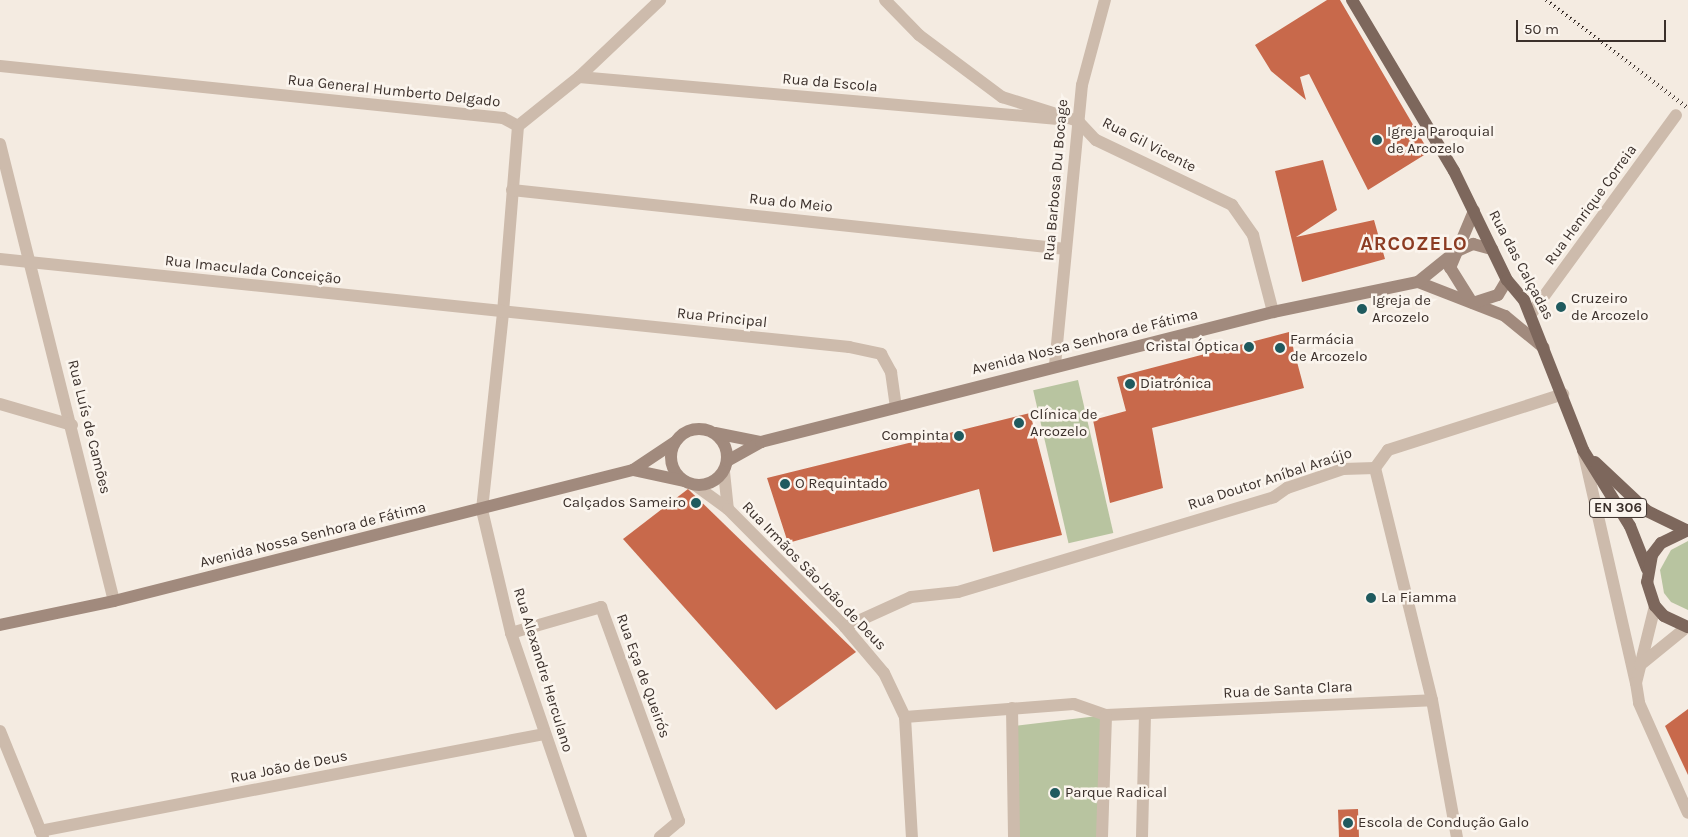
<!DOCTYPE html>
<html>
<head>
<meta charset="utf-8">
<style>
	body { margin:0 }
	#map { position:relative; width:1688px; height:837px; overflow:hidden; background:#f4ebe1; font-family:Karla,sans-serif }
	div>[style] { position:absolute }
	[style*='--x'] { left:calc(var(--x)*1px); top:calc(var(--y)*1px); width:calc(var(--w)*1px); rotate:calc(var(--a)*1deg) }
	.green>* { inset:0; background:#b8c4a0; transform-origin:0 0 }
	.building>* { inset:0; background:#c8694b; transform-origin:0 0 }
	.street>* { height:12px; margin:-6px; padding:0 6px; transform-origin:6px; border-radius:6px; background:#cdbbac }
	.secondary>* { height:12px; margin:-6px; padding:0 6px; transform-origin:6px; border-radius:6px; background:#a18a7d }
	.secondary>.ring { margin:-6px; padding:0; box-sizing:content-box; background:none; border:12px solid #a18a7d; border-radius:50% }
	.primary>* { height:12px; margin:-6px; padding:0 6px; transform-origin:6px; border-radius:6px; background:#7d675c }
	.rail>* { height:4px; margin-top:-2px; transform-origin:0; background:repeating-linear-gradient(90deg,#3b302b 0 1px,transparent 0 5px) }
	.dots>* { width:14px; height:14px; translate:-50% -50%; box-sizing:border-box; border:2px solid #fbf5ee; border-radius:50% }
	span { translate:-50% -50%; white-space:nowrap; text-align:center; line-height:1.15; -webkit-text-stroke:5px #fbf5ee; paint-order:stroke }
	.shield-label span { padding:1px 4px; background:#fbf5ee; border:1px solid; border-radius:4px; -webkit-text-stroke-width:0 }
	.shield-label { font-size:14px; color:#3b302b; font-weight:700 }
	.street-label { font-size:15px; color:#3b302b }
	.poi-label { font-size:15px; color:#3b302b }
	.left { translate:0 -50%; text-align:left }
	.right { translate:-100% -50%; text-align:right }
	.district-label { font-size:20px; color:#8c3b22; font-weight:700; letter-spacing:1px }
	.scale { position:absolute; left:1516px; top:20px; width:150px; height:22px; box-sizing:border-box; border:2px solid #3b302b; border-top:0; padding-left:6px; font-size:15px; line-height:18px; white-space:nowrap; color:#3b302b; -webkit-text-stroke:4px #fbf5ee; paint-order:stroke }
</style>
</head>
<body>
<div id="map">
	<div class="green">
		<div style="left:1078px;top:380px;width:157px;height:46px;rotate:77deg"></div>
		<div style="clip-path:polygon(1688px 541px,1688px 610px,1671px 602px,1664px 593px,1660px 570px,1671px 550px)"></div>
		<div style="clip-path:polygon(1106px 715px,1102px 837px,1014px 837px,1013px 726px)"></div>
	</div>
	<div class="building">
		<div style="clip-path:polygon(1327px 0,1340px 0,1429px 152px,1368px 190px,1309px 74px,1300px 77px,1306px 100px,1271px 71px,1255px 45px)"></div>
		<div style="clip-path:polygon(1323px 160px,1337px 210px,1296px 237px,1374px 220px,1385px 259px,1302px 282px,1275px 171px)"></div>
		<div style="clip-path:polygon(1289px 332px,1304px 388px,1152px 428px,1163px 488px,1110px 503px,1093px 420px,1126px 411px,1117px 377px)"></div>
		<div style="clip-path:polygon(1030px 413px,1062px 535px,993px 552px,979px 489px,788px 543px,767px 478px)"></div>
		<div style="clip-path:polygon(688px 489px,856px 652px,776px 710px,623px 539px)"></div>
		<div style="clip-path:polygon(1688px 709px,1688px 775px,1665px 726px)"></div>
		<div style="left:1358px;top:809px;width:28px;height:20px;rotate:88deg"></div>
	</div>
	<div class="street">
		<div style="--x:885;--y:0;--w:49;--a:45.8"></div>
		<div style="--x:919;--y:35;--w:104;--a:36.8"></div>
		<div style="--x:1002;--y:97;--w:80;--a:17.5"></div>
		<div style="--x:1078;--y:121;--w:26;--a:47"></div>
		<div style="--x:1096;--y:140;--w:151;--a:25.5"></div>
		<div style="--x:1232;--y:205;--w:37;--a:55"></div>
		<div style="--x:1253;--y:235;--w:80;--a:75.4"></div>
		<div style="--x:0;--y:66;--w:506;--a:5.9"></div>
		<div style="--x:503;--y:118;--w:17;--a:28"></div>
		<div style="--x:518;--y:126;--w:188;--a:94.6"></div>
		<div style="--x:503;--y:313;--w:198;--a:96.1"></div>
		<div style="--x:482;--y:510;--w:126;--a:76.7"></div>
		<div style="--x:511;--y:633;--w:216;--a:71.1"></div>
		<div style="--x:579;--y:77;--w:478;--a:5"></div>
		<div style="--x:518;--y:126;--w:78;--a:-38.8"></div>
		<div style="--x:579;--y:77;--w:112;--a:-43.5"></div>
		<div style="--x:0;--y:144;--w:471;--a:76"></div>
		<div style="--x:512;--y:190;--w:557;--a:6.08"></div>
		<div style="--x:0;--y:259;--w:854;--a:5.92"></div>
		<div style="--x:849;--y:347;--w:33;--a:12"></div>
		<div style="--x:881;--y:354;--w:21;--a:61"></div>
		<div style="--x:891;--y:372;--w:36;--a:82"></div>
		<div style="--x:1531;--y:314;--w:246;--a:-53.9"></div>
		<div style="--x:1055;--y:365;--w:281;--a:-84.5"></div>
		<div style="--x:1082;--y:85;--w:88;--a:-74.9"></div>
		<div style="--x:0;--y:404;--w:75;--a:16.3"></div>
		<div style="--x:1583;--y:450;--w:239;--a:77.2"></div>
		<div style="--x:1375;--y:468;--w:239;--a:76.2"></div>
		<div style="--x:1432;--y:700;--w:139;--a:79.7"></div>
		<div style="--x:1375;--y:468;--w:22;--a:-54"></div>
		<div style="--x:1388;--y:450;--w:184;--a:-17.7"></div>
		<div style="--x:724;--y:472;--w:37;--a:84"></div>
		<div style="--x:695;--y:485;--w:41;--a:36"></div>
		<div style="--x:728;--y:509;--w:166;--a:45.2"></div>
		<div style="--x:845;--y:627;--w:60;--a:49.7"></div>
		<div style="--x:884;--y:673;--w:49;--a:64.5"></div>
		<div style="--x:905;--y:717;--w:120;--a:86.7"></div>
		<div style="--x:1655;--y:606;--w:79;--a:103.9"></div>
		<div style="--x:1636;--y:683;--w:20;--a:81"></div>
		<div style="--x:1639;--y:703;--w:120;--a:66"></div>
		<div style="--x:845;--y:627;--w:72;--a:-24.4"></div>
		<div style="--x:911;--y:597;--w:47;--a:-6.1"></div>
		<div style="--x:958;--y:592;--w:330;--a:-16.7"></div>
		<div style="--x:1274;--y:497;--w:16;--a:-35"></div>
		<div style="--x:1287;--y:488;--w:59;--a:-18.7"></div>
		<div style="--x:1343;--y:469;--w:32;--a:-2"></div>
		<div style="--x:511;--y:633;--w:94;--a:-16.1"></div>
		<div style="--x:601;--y:607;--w:228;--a:70"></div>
		<div style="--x:679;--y:821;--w:25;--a:140"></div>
		<div style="--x:1640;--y:665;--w:60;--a:-39"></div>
		<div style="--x:1012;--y:708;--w:129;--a:89.1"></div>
		<div style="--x:905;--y:717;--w:169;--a:-4.4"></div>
		<div style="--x:1074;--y:704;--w:34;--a:19"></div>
		<div style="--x:1106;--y:715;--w:326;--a:-2.6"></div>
		<div style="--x:0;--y:731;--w:114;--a:67.9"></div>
		<div style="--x:40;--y:831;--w:513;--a:-10.89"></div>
		<div style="--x:1102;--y:837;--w:122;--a:-88.1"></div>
		<div style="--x:1142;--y:837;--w:123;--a:-88.6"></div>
	</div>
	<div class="secondary">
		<div style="--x:1418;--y:282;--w:93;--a:21.3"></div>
		<div style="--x:1505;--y:316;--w:50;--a:39.4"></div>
		<div style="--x:1471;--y:301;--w:39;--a:-122"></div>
		<div style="--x:1450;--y:268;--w:62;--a:-67.2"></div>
		<div style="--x:1473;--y:303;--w:26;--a:-18"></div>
		<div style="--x:1498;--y:295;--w:17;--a:-59"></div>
		<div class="ring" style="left:671px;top:429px;width:44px;height:44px"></div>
		<div style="--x:715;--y:433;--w:47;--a:11.1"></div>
		<div style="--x:727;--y:461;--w:39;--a:-29"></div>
		<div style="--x:761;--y:442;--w:528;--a:-14.25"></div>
		<div style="--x:1273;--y:312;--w:148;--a:-11.7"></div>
		<div style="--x:1418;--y:282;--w:48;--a:-39"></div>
		<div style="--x:1455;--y:252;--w:20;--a:-24"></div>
		<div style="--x:1473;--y:244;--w:20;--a:15"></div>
		<div style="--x:633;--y:470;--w:52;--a:12.2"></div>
		<div style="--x:0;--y:625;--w:116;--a:-11.9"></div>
		<div style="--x:114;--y:601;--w:535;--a:-14.17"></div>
		<div style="--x:633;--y:470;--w:50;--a:-33.7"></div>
	</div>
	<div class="primary">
		<div style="--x:1352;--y:0;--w:199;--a:59.2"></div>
		<div style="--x:1454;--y:171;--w:121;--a:64.1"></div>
		<div style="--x:1507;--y:280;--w:26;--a:50"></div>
		<div style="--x:1524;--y:300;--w:161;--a:68.5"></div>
		<div style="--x:1583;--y:450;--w:89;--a:58.3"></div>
		<div style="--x:1630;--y:526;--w:46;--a:68.4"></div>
		<div style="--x:1595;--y:462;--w:71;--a:43.3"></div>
		<div style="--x:1647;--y:511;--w:43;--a:26"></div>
		<div style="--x:1688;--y:530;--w:30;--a:154"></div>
		<div style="--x:1661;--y:543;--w:15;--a:127"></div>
		<div style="--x:1652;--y:555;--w:27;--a:100"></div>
		<div style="--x:1647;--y:582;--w:25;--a:72"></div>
		<div style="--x:1655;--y:606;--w:13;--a:48"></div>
		<div style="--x:1664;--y:616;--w:26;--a:25"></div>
	</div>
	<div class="rail">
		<div style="--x:1546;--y:0;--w:178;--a:37.3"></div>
	</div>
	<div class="dots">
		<div style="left:1377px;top:140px;background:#1f5a5e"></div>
		<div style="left:1561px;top:307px;background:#1f5a5e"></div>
		<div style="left:1362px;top:309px;background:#1f5a5e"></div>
		<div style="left:1249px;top:347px;background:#1f5a5e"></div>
		<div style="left:1280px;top:348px;background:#1f5a5e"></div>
		<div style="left:1130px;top:384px;background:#1f5a5e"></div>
		<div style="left:1019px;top:423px;background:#1f5a5e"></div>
		<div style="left:959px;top:436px;background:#1f5a5e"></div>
		<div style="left:785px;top:484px;background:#1f5a5e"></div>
		<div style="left:696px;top:503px;background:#1f5a5e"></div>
		<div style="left:1371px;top:598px;background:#1f5a5e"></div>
		<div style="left:1055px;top:793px;background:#1f5a5e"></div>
		<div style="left:1348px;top:823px;background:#1f5a5e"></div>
	</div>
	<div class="shield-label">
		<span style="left:1618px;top:508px">EN 306</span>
	</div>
	<div class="street-label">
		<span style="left:830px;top:83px;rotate:5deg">Rua da Escola</span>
		<span style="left:394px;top:91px;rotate:6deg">Rua General Humberto Delgado</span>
		<span style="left:1149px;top:145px;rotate:27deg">Rua Gil Vicente</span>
		<span style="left:1056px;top:180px;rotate:-85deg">Rua Barbosa Du Bocage</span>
		<span style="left:791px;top:203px;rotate:6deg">Rua do Meio</span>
		<span style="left:1591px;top:205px;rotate:-54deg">Rua Henrique Correia</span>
		<span style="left:1521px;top:265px;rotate:62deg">Rua das Calçadas</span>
		<span style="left:253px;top:270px;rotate:6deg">Rua Imaculada Conceição</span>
		<span style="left:722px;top:318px;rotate:6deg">Rua Principal</span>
		<span style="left:1085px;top:342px;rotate:-14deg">Avenida Nossa Senhora de Fátima</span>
		<span style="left:89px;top:427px;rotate:76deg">Rua Luís de Camões</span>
		<span style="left:1270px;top:479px;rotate:-18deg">Rua Doutor Aníbal Araújo</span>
		<span style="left:313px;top:535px;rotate:-14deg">Avenida Nossa Senhora de Fátima</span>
		<span style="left:814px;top:576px;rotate:46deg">Rua Irmãos São João de Deus</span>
		<span style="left:543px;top:670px;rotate:73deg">Rua Alexandre Herculano</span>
		<span style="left:643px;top:676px;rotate:70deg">Rua Eça de Queirós</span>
		<span style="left:1288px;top:690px;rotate:-3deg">Rua de Santa Clara</span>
		<span style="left:289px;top:767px;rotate:-11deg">Rua João de Deus</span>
	</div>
	<div class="poi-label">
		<span class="left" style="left:1387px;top:140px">Igreja Paroquial<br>de Arcozelo</span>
		<span class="left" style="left:1571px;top:307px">Cruzeiro<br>de Arcozelo</span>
		<span class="left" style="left:1372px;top:309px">Igreja de<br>Arcozelo</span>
		<span class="left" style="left:1290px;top:348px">Farmácia<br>de Arcozelo</span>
		<span class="right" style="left:1239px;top:347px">Cristal Óptica</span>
		<span class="left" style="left:1140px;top:384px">Diatrónica</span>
		<span class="left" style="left:1030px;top:423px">Clínica de<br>Arcozelo</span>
		<span class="right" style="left:949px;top:436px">Compinta</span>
		<span class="left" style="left:795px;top:484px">O Requintado</span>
		<span class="right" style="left:686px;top:503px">Calçados Sameiro</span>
		<span class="left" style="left:1381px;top:598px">La Fiamma</span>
		<span class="left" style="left:1065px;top:793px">Parque Radical</span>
		<span class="left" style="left:1358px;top:823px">Escola de Condução Galo</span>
	</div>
	<div class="district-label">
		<span style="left:1414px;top:243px">ARCOZELO</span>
	</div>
	<div class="scale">50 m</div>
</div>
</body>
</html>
